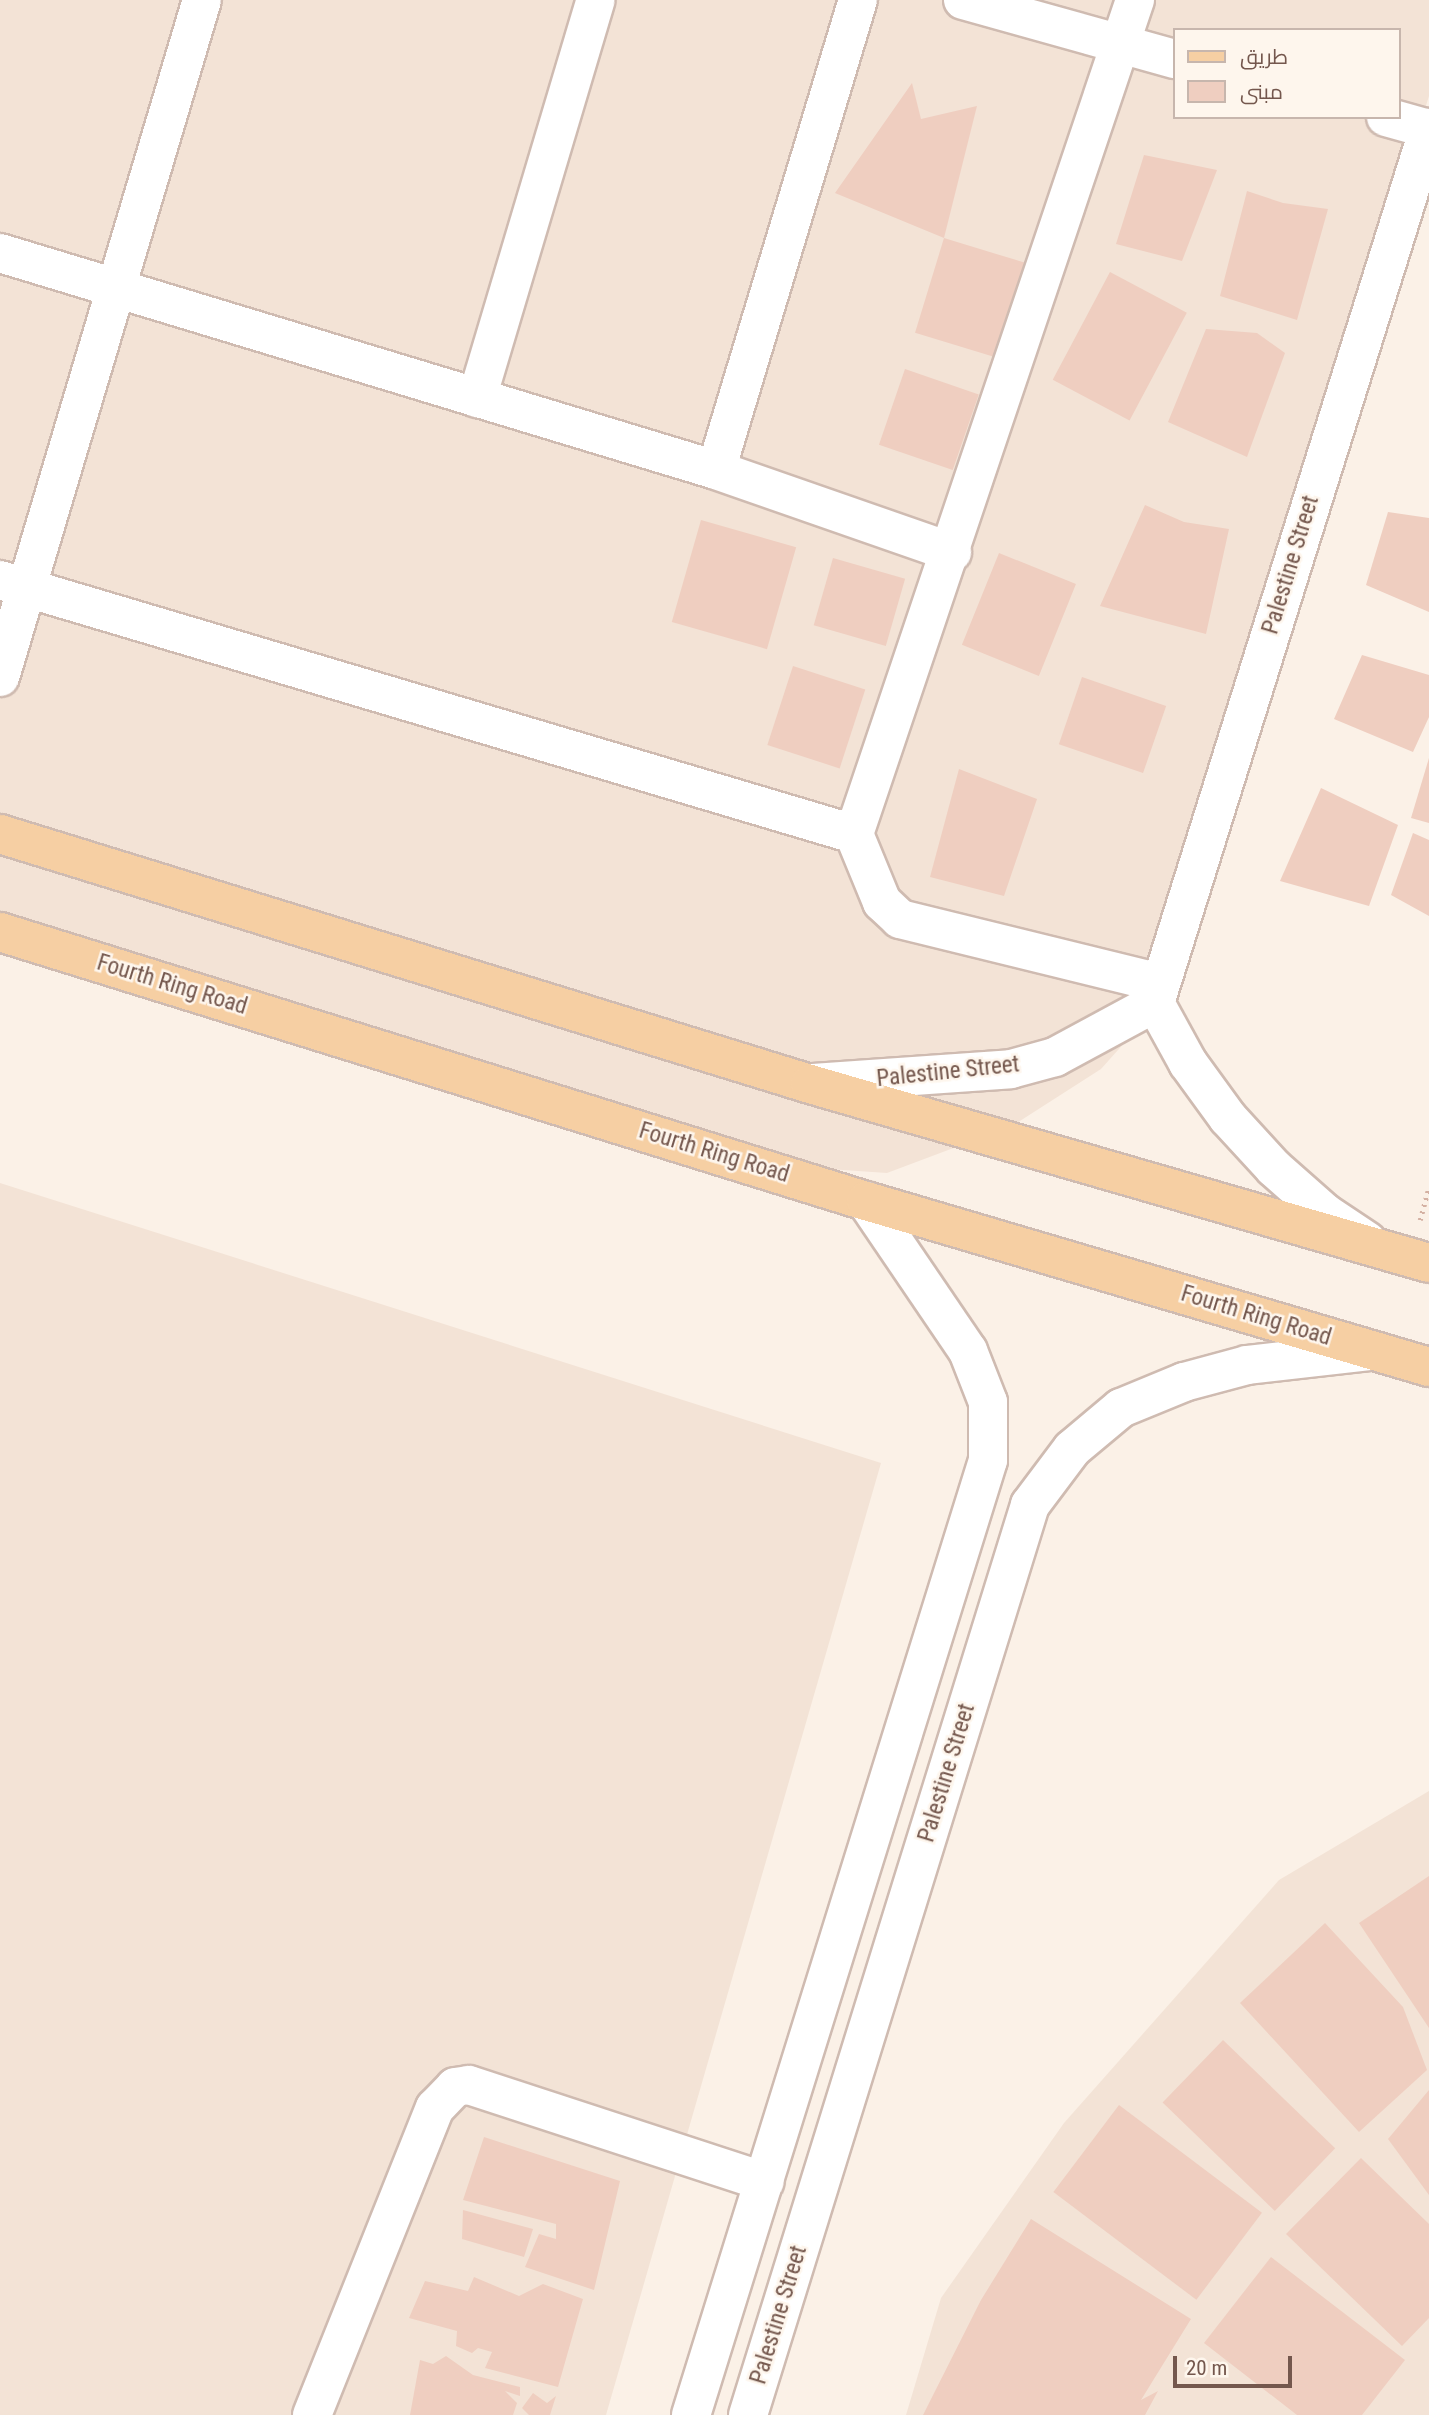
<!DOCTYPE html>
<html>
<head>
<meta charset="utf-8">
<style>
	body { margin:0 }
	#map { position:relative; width:1429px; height:2415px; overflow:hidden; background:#fbf1e7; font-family:"Roboto Condensed",Cairo,sans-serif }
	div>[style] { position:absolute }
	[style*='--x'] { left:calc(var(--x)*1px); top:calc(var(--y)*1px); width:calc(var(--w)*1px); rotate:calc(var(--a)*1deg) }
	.residential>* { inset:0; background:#f3e3d6 }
	.building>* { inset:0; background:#efcec0; transform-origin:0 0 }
	.path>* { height:4.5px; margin-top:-2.25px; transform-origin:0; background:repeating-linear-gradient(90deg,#d4b1a3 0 2px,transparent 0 7px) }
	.roads { filter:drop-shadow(2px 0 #cfbbb1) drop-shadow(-2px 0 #cfbbb1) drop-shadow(0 2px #cfbbb1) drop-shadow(0 -2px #cfbbb1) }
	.minor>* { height:38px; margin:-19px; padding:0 19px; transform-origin:19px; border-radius:19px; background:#fff }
	.major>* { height:38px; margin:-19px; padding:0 19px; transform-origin:19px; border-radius:19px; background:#f6cfa3 }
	span { translate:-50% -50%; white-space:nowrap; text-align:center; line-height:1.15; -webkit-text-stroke:5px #fef6ed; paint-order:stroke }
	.street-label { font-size:23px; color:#74574d }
	.legend { position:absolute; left:1173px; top:28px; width:228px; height:91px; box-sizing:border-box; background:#fef6ed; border:2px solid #c7b6ad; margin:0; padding:9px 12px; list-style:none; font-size:21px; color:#74574d }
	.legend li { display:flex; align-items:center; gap:14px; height:35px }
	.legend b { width:35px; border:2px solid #c7b6ad }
	.scale { position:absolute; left:1173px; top:2356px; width:119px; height:32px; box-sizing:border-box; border:4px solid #74574d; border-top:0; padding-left:9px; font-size:21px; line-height:24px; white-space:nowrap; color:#74574d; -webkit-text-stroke:5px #fef6ed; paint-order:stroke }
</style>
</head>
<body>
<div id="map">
	<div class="residential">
		<div style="clip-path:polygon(evenodd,0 0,1429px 0,1429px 96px,1143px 1022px,1101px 1069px,1012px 1126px,887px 1173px,771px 1165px,0 927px,0 0,1175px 30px,1399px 30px,1399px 117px,1175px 117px,1175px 30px)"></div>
		<div style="clip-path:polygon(0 1183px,881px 1463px,606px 2415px,0 2415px)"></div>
		<div style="clip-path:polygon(1429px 1791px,1429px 2415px,906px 2415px,941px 2298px,1064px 2123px,1279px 1880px)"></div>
	</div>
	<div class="building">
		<div style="clip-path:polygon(912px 83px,921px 119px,977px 106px,944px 238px,835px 193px)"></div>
		<div style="clip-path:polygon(1144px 155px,1217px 170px,1182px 261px,1116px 244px)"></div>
		<div style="clip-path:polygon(1247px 191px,1283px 203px,1328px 209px,1297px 320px,1220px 296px)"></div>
		<div style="left:944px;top:238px;width:84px;height:99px;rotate:17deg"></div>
		<div style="left:1110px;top:272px;width:87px;height:122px;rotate:28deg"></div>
		<div style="clip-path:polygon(1206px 329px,1257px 333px,1285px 353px,1247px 457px,1168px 422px)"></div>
		<div style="left:905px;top:369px;width:78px;height:80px;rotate:19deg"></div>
		<div style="clip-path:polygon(1145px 505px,1184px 522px,1229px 529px,1206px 634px,1100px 606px)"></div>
		<div style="clip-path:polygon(1388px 512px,1429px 518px,1429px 612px,1366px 585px)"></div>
		<div style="left:701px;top:520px;width:99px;height:106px;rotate:16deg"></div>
		<div style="left:999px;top:553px;width:83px;height:99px;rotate:22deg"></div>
		<div style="left:833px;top:558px;width:75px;height:70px;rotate:16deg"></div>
		<div style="clip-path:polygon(1362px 655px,1429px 675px,1429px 717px,1413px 752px,1334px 719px)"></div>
		<div style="left:793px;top:666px;width:76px;height:83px;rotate:18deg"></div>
		<div style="left:1082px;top:677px;width:89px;height:71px;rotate:19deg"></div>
		<div style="clip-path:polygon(1429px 758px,1429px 823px,1411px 818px)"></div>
		<div style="clip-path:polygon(959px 769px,1037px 799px,1004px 896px,930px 877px)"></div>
		<div style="clip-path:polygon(1321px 788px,1398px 825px,1369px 906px,1280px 881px)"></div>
		<div style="clip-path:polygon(1413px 833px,1429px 840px,1429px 916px,1391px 895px)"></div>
		<div style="clip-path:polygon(1429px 1876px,1429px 2028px,1359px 1923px)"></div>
		<div style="clip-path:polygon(1325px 1923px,1403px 2007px,1427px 2070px,1359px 2132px,1240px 2003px)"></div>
		<div style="left:1223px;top:2040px;width:156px;height:87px;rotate:44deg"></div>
		<div style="clip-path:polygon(1429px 2090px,1429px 2195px,1388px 2139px)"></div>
		<div style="left:1119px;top:2105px;width:179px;height:109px;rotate:37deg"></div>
		<div style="clip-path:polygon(484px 2137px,620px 2181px,594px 2290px,525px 2267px,539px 2234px,556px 2239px,556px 2224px,463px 2200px)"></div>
		<div style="clip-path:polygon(1361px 2158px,1429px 2224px,1429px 2318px,1402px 2346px,1286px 2234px)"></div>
		<div style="clip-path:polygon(463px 2210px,533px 2229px,524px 2257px,462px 2239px)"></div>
		<div style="clip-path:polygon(1031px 2219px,1191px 2319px,1141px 2400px,1158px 2391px,1145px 2415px,923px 2415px,981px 2300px)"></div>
		<div style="clip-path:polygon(1271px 2257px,1405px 2360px,1362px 2415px,1297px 2415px,1204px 2343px)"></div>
		<div style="clip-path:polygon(474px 2277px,519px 2296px,543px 2284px,583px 2299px,558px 2387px,485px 2368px,492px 2352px,478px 2348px,472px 2353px,456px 2346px,457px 2331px,409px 2318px,425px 2281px,468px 2291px)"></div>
		<div style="clip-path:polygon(446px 2356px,473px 2375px,520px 2387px,520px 2396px,505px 2391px,517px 2403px,513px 2415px,410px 2415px,420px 2360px,433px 2364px)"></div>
		<div style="clip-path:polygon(533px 2393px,547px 2403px,556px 2396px,550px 2415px,529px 2415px,522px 2408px)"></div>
	</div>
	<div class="path">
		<div style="--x:1420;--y:1220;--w:34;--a:-75"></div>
	</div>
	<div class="roads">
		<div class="minor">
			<div style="--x:963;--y:0;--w:220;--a:15.6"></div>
			<div style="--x:1135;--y:0;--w:880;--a:108.62"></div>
			<div style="--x:854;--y:834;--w:74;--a:67.6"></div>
			<div style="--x:882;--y:902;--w:25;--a:43"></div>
			<div style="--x:900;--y:919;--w:268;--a:13.8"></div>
			<div style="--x:1386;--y:117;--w:45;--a:15.6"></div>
			<div style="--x:0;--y:253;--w:748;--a:16.86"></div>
			<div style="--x:716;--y:470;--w:250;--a:19.2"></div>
			<div style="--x:477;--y:398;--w:415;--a:-73.4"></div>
			<div style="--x:716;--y:470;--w:491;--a:-73.2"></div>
			<div style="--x:0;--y:580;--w:891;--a:16.56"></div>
			<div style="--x:0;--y:677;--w:706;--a:-73.39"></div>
			<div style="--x:813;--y:1083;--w:198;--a:-4"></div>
			<div style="--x:1011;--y:1069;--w:46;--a:-15.3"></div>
			<div style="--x:1055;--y:1057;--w:114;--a:-28.4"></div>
			<div style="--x:1367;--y:1241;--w:50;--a:-146.3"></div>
			<div style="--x:1325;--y:1213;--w:68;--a:-138.6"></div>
			<div style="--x:1274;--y:1168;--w:68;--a:-132.6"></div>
			<div style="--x:1228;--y:1118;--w:68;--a:-126"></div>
			<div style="--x:1188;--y:1063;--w:68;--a:-118.8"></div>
			<div style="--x:1155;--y:1003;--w:917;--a:-72.61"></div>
			<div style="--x:312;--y:2415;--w:331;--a:-68.2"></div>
			<div style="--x:435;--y:2108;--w:29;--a:-46"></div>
			<div style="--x:455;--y:2087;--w:14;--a:-8"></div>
			<div style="--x:469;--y:2085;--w:311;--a:18.1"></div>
			<div style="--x:691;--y:2415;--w:1000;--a:-72.72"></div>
			<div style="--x:988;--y:1460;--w:58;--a:-90"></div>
			<div style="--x:988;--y:1402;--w:55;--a:-111.4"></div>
			<div style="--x:968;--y:1351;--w:181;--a:-124.2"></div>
			<div style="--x:748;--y:2415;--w:953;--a:-72.78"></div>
			<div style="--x:1030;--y:1505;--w:70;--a:-53.1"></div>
			<div style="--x:1072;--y:1449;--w:64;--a:-39.9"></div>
			<div style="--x:1121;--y:1408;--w:68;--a:-22.4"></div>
			<div style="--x:1184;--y:1382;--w:65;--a:-15.1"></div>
			<div style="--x:1247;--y:1365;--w:124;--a:-6.5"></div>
		</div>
		<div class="major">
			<div style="--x:0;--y:834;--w:848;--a:17.15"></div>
			<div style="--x:810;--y:1084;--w:644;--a:16.13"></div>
			<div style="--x:0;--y:932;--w:907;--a:17.26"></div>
			<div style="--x:866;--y:1201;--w:587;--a:16.43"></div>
		</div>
	</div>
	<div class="street-label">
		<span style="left:1291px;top:565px;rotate:-73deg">Palestine Street</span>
		<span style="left:172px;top:985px;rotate:17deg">Fourth Ring Road</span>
		<span style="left:948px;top:1072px;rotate:-6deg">Palestine Street</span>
		<span style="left:714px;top:1153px;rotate:17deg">Fourth Ring Road</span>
		<span style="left:1256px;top:1316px;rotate:17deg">Fourth Ring Road</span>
		<span style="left:947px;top:1773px;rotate:-73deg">Palestine Street</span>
		<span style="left:779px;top:2315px;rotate:-73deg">Palestine Street</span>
	</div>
	<ul class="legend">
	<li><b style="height:9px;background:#f6cfa3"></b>طريق</li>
	<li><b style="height:19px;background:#efcec0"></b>مبنى</li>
	</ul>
	<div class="scale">20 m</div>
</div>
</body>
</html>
